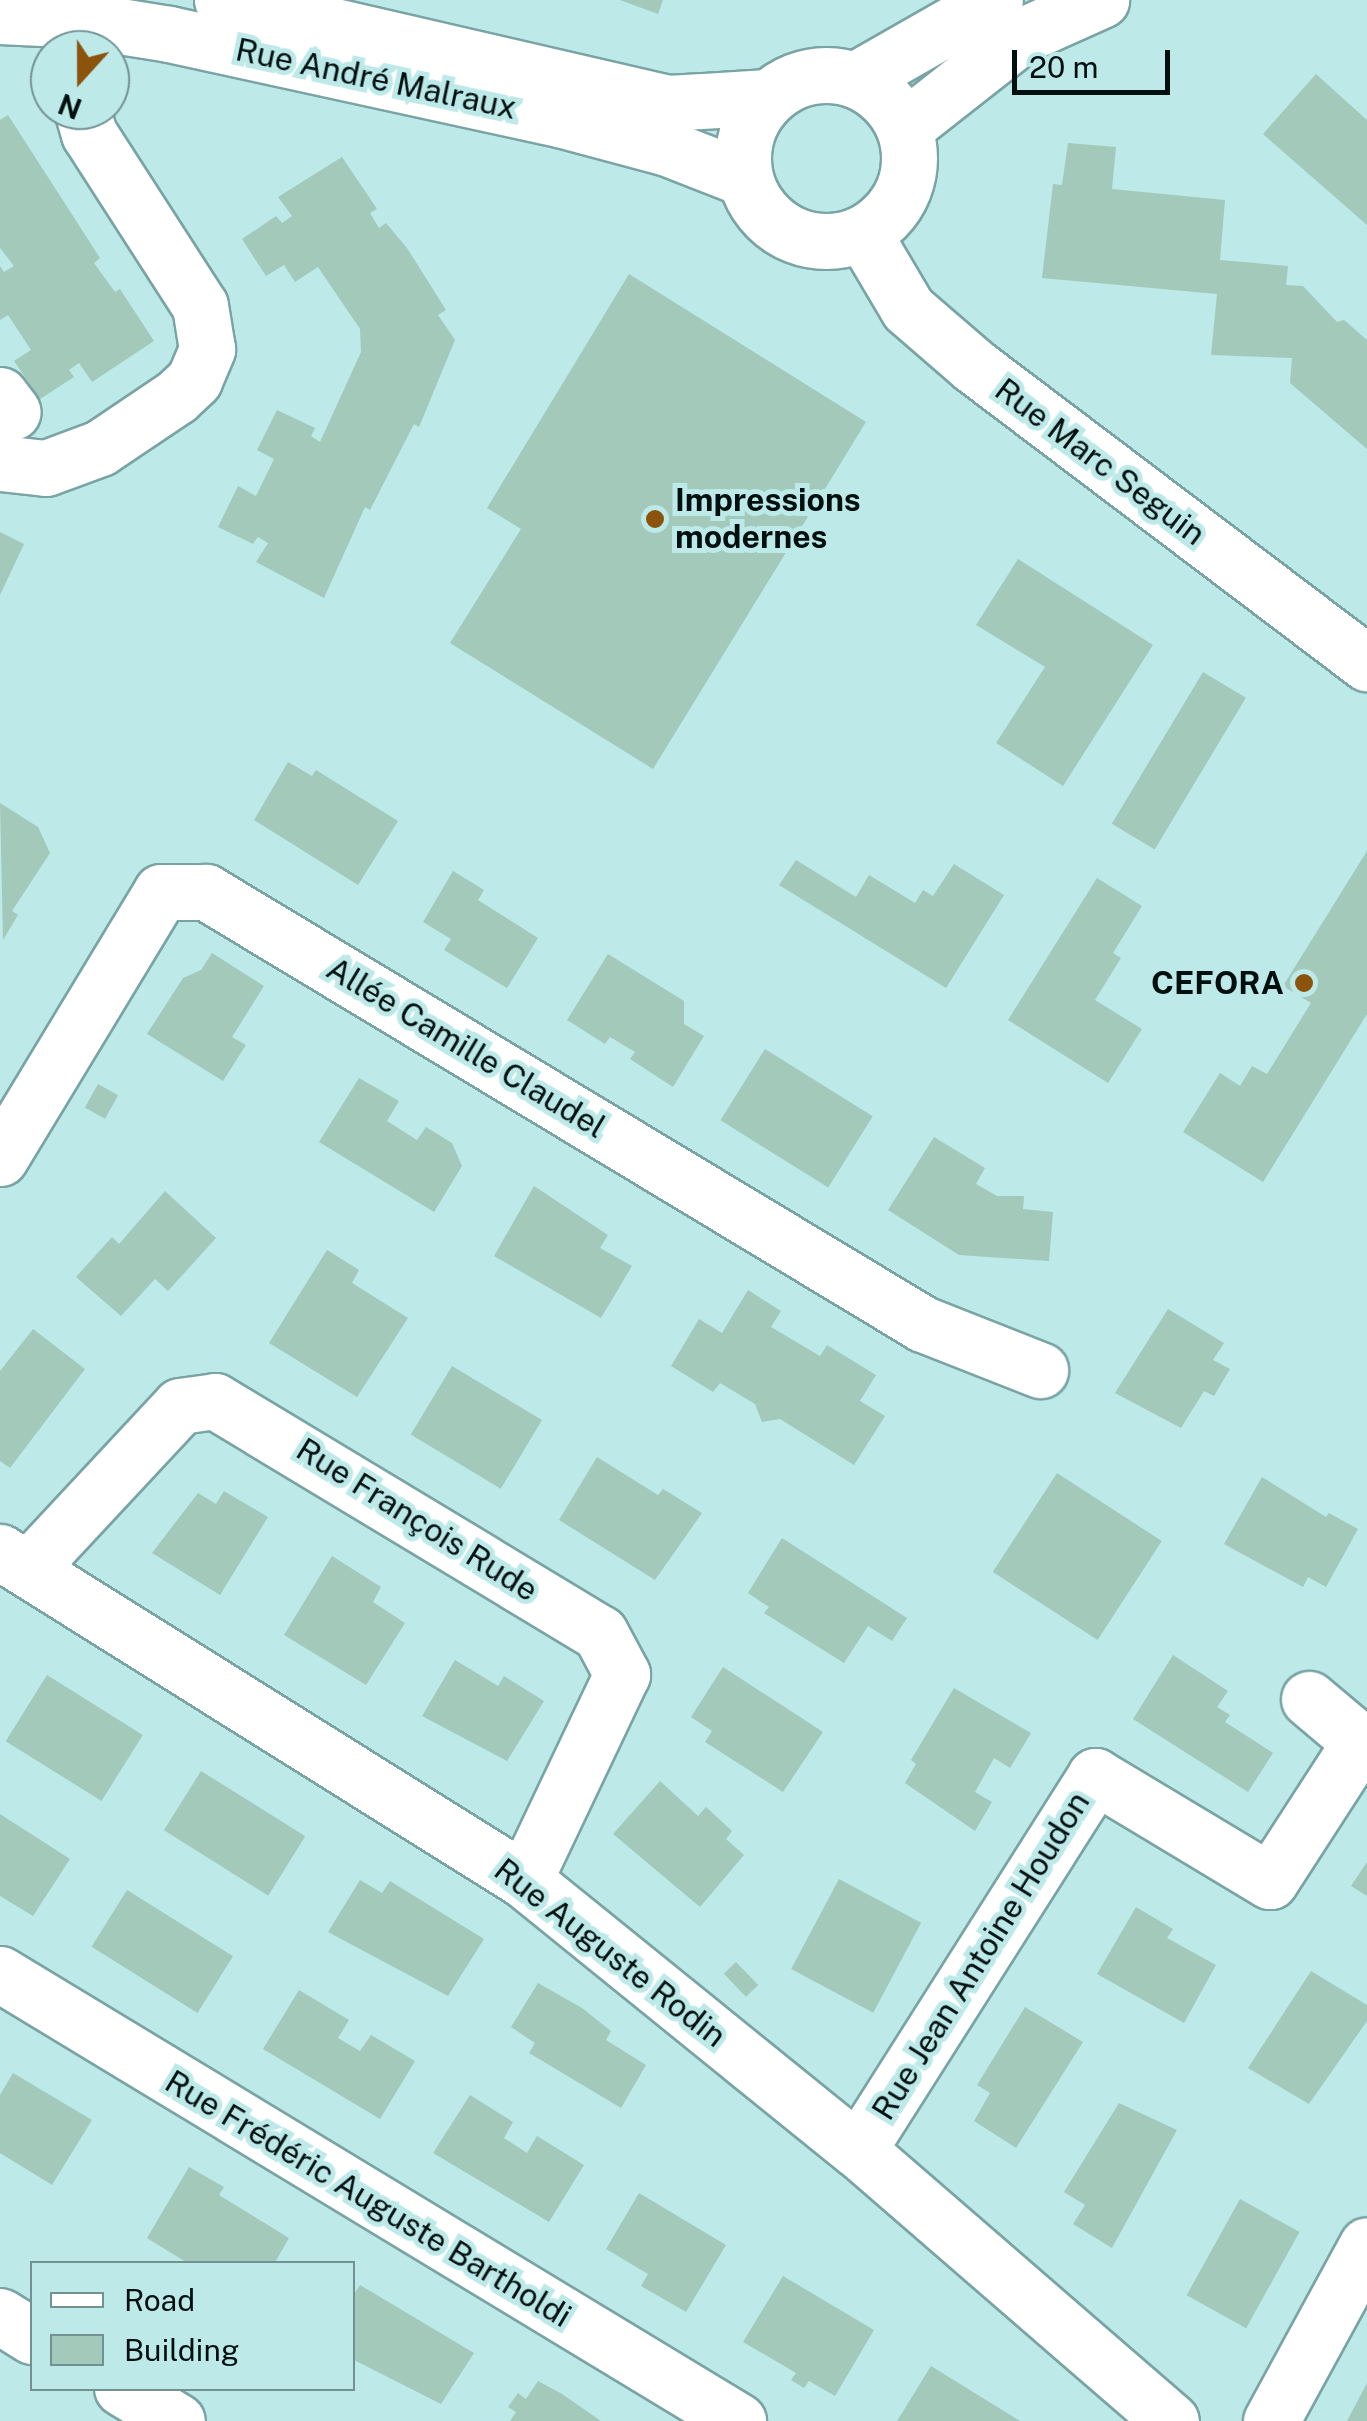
<!DOCTYPE html>
<html>
<head>
<meta charset="utf-8">
<style>
	body { margin:0 }
	#map { position:relative; width:1367px; height:2421px; overflow:hidden; background:#bde9e9; font-family:"Public Sans",sans-serif }
	div>[style] { position:absolute }
	[style*='--x'] { left:calc(var(--x)*1px); top:calc(var(--y)*1px); width:calc(var(--w)*1px); rotate:calc(var(--a)*1deg) }
	.building>* { inset:0; background:#a2c9ba; transform-origin:0 0 }
	.roads { filter:drop-shadow(2px 0 #7aa4a4) drop-shadow(-2px 0 #7aa4a4) drop-shadow(0 2px #7aa4a4) drop-shadow(0 -2px #7aa4a4) }
	.minor>* { height:55px; margin:-27.5px; padding:0 27.5px; transform-origin:27.5px; border-radius:27.5px; background:#fff }
	.minor>.ring { margin:-27.5px; padding:0; box-sizing:content-box; background:none; border:55px solid #fff; border-radius:50% }
	.dots>* { width:28px; height:28px; translate:-50% -50%; box-sizing:border-box; border:5px solid #bde9e9; border-radius:50% }
	span { translate:-50% -50%; white-space:nowrap; text-align:center; line-height:1.15; -webkit-text-stroke:10px #bde9e9; paint-order:stroke }
	.street-label { font-size:32px; color:#010f0f }
	.poi-label { font-size:32px; color:#010f0f; font-weight:700 }
	.left { translate:0 -50%; text-align:left }
	.right { translate:-100% -50%; text-align:right }
	.legend { position:absolute; left:30px; top:2261px; width:325px; height:130px; box-sizing:border-box; background:#bde9e9; border:2px solid #729292; margin:0; padding:12px 18px; list-style:none; font-size:30px; color:#010f0f }
	.legend li { display:flex; align-items:center; gap:20px; height:50px }
	.legend b { width:50px; border:2px solid #729292 }
	.north { position:absolute; left:30px; top:30px; width:100px; height:100px; box-sizing:border-box; background:#bde9e9; border:2px solid #729292; border-radius:50%; rotate:201deg; font-size:28px; font-weight:700; line-height:40px; text-align:center; color:#010f0f }
	.north::after { content:''; display:block; margin:auto; width:35px; height:45px; background:#8c530d; clip-path:polygon(50% 0,100% 100%,50% 72%,0 100%) }
	.scale { position:absolute; left:1012px; top:50px; width:158px; height:45px; box-sizing:border-box; border:5px solid #010f0f; border-top:0; padding-left:12px; font-size:30px; line-height:35px; white-space:nowrap; color:#010f0f; -webkit-text-stroke:8px #bde9e9; paint-order:stroke }
</style>
</head>
<body>
<div id="map">
	<div class="building">
		<div style="clip-path:polygon(620px 0,663px 0,658px 14px)"></div>
		<div style="clip-path:polygon(1316px 74px,1367px 120px,1367px 225px,1263px 134px)"></div>
		<div style="clip-path:polygon(8px 115px,100px 258px,94px 263px,115px 292px,120px 289px,154px 341px,92px 382px,79px 363px,69px 370px,74px 377px,40px 399px,14px 361px,31px 350px,8px 315px,0 320px,0 266px,4px 272px,14px 266px,0 248px,0 120px)"></div>
		<div style="clip-path:polygon(1068px 143px,1116px 147px,1112px 189px,1225px 200px,1220px 260px,1288px 266px,1286px 285px,1303px 286px,1337px 322px,1344px 320px,1367px 340px,1367px 449px,1290px 383px,1292px 358px,1211px 355px,1217px 294px,1042px 278px,1053px 184px,1062px 185px)"></div>
		<div style="clip-path:polygon(342px 157px,377px 209px,370px 213px,379px 228px,386px 223px,407px 248px,446px 310px,438px 315px,455px 340px,419px 427px,414px 424px,370px 510px,365px 507px,324px 598px,256px 562px,268px 543px,258px 537px,253px 544px,218px 527px,238px 486px,256px 496px,274px 459px,257px 450px,277px 410px,315px 428px,311px 436px,320px 442px,361px 352px,360px 329px,318px 267px,295px 282px,284px 265px,266px 276px,242px 239px,276px 216px,282px 223px,292px 216px,278px 197px)"></div>
		<div style="clip-path:polygon(629px 274px,866px 422px,653px 769px,450px 643px,521px 529px,487px 508px)"></div>
		<div style="clip-path:polygon(0 532px,24px 544px,0 595px)"></div>
		<div style="clip-path:polygon(1018px 559px,1153px 645px,1063px 786px,996px 743px,1045px 667px,976px 625px)"></div>
		<div style="left:1203px;top:672px;width:50px;height:177px;rotate:31deg"></div>
		<div style="clip-path:polygon(288px 762px,312px 776px,316px 770px,398px 821px,358px 885px,254px 820px)"></div>
		<div style="clip-path:polygon(0 803px,38px 827px,50px 853px,12px 911px,18px 915px,3px 940px)"></div>
		<div style="clip-path:polygon(1367px 851px,1367px 1014px,1263px 1182px,1183px 1132px,1220px 1073px,1240px 1086px,1252px 1066px,1267px 1074px,1311px 1003px,1283px 986px)"></div>
		<div style="clip-path:polygon(796px 860px,856px 897px,869px 875px,915px 903px,923px 890px,933px 896px,954px 864px,1004px 895px,946px 988px,779px 885px)"></div>
		<div style="clip-path:polygon(453px 871px,484px 890px,478px 900px,538px 938px,507px 988px,444px 950px,451px 939px,423px 922px)"></div>
		<div style="clip-path:polygon(1097px 878px,1142px 906px,1113px 953px,1121px 958px,1095px 1000px,1142px 1029px,1108px 1083px,1008px 1020px)"></div>
		<div style="clip-path:polygon(212px 953px,264px 986px,232px 1037px,246px 1045px,223px 1081px,147px 1034px,183px 978px,201px 970px)"></div>
		<div style="clip-path:polygon(608px 954px,684px 1001px,684px 1024px,704px 1036px,673px 1087px,630px 1059px,635px 1052px,610px 1037px,605px 1044px,567px 1020px)"></div>
		<div style="left:765px;top:1049px;width:127px;height:84px;rotate:32deg"></div>
		<div style="clip-path:polygon(359px 1078px,399px 1101px,387px 1121px,417px 1140px,426px 1127px,452px 1143px,462px 1166px,434px 1212px,319px 1142px)"></div>
		<div style="left:98px;top:1084px;width:23px;height:27px;rotate:29deg"></div>
		<div style="clip-path:polygon(934px 1137px,985px 1168px,976px 1184px,997px 1196px,1024px 1196px,1023px 1209px,1053px 1212px,1049px 1261px,959px 1255px,888px 1210px)"></div>
		<div style="clip-path:polygon(534px 1186px,608px 1235px,600px 1248px,632px 1266px,601px 1318px,494px 1256px)"></div>
		<div style="clip-path:polygon(165px 1191px,216px 1238px,168px 1291px,155px 1279px,121px 1316px,76px 1277px,112px 1237px,119px 1244px)"></div>
		<div style="clip-path:polygon(327px 1250px,359px 1270px,352px 1283px,408px 1318px,357px 1397px,269px 1343px)"></div>
		<div style="clip-path:polygon(748px 1290px,781px 1311px,771px 1327px,820px 1356px,827px 1345px,876px 1375px,860px 1401px,885px 1416px,854px 1465px,780px 1419px,762px 1422px,755px 1404px,720px 1383px,713px 1392px,671px 1366px,699px 1319px,722px 1333px)"></div>
		<div style="clip-path:polygon(1168px 1309px,1224px 1343px,1213px 1360px,1230px 1369px,1214px 1396px,1204px 1391px,1181px 1428px,1115px 1393px)"></div>
		<div style="clip-path:polygon(33px 1329px,85px 1369px,10px 1468px,0 1461px,0 1371px)"></div>
		<div style="left:452px;top:1366px;width:105px;height:80px;rotate:31deg"></div>
		<div style="clip-path:polygon(597px 1457px,658px 1495px,663px 1489px,702px 1513px,655px 1580px,559px 1520px)"></div>
		<div style="left:1057px;top:1473px;width:125px;height:118px;rotate:33deg"></div>
		<div style="clip-path:polygon(1262px 1477px,1326px 1517px,1329px 1513px,1358px 1529px,1326px 1587px,1308px 1577px,1303px 1587px,1224px 1544px)"></div>
		<div style="clip-path:polygon(224px 1491px,268px 1517px,220px 1595px,152px 1553px,198px 1493px,216px 1504px)"></div>
		<div style="clip-path:polygon(782px 1538px,907px 1618px,892px 1641px,868px 1626px,844px 1663px,764px 1613px,769px 1607px,748px 1593px)"></div>
		<div style="clip-path:polygon(332px 1556px,381px 1587px,373px 1602px,405px 1623px,366px 1685px,284px 1635px)"></div>
		<div style="clip-path:polygon(1173px 1655px,1228px 1691px,1217px 1707px,1230px 1715px,1225px 1722px,1273px 1753px,1248px 1792px,1133px 1719px)"></div>
		<div style="clip-path:polygon(455px 1660px,498px 1686px,504px 1676px,544px 1701px,507px 1761px,422px 1716px)"></div>
		<div style="clip-path:polygon(723px 1667px,823px 1732px,783px 1792px,705px 1742px,712px 1731px,691px 1717px)"></div>
		<div style="left:47px;top:1675px;width:113px;height:78px;rotate:32deg"></div>
		<div style="clip-path:polygon(954px 1688px,1031px 1733px,1010px 1768px,994px 1758px,975px 1792px,992px 1802px,975px 1831px,905px 1783px,916px 1764px,911px 1760px)"></div>
		<div style="left:201px;top:1771px;width:123px;height:70px;rotate:32deg"></div>
		<div style="clip-path:polygon(660px 1781px,698px 1816px,706px 1807px,732px 1831px,726px 1839px,744px 1855px,700px 1907px,613px 1834px)"></div>
		<div style="clip-path:polygon(0 1814px,70px 1859px,33px 1916px,0 1896px)"></div>
		<div style="clip-path:polygon(1367px 1862px,1367px 1896px,1351px 1886px)"></div>
		<div style="left:839px;top:1879px;width:93px;height:102px;rotate:28deg"></div>
		<div style="clip-path:polygon(360px 1880px,382px 1893px,390px 1881px,484px 1939px,448px 1996px,328px 1932px)"></div>
		<div style="left:127px;top:1890px;width:125px;height:67px;rotate:32deg"></div>
		<div style="clip-path:polygon(1136px 1907px,1173px 1929px,1167px 1938px,1216px 1965px,1184px 2023px,1097px 1974px)"></div>
		<div style="left:736px;top:1962px;width:32px;height:17px;rotate:46deg"></div>
		<div style="clip-path:polygon(1311px 1971px,1367px 2005px,1367px 2021px,1309px 2104px,1248px 2068px)"></div>
		<div style="clip-path:polygon(538px 1983px,582px 2008px,611px 2031px,606px 2040px,646px 2065px,621px 2108px,529px 2053px,535px 2043px,511px 2027px)"></div>
		<div style="clip-path:polygon(299px 1990px,349px 2020px,338px 2038px,360px 2051px,371px 2035px,415px 2061px,380px 2119px,263px 2049px)"></div>
		<div style="clip-path:polygon(1025px 2007px,1083px 2042px,1016px 2148px,974px 2121px,990px 2093px,977px 2085px)"></div>
		<div style="clip-path:polygon(13px 2073px,92px 2120px,52px 2185px,0 2153px,0 2095px)"></div>
		<div style="clip-path:polygon(470px 2095px,513px 2122px,504px 2138px,527px 2153px,537px 2136px,584px 2165px,549px 2222px,433px 2153px)"></div>
		<div style="clip-path:polygon(1119px 2103px,1177px 2130px,1112px 2248px,1073px 2224px,1085px 2205px,1064px 2192px)"></div>
		<div style="clip-path:polygon(189px 2167px,224px 2187px,219px 2195px,289px 2238px,274px 2264px,189px 2264px,147px 2238px)"></div>
		<div style="clip-path:polygon(639px 2193px,726px 2245px,686px 2312px,641px 2286px,648px 2274px,606px 2249px)"></div>
		<div style="left:1240px;top:2199px;width:68px;height:110px;rotate:29deg"></div>
		<div style="clip-path:polygon(783px 2276px,874px 2330px,835px 2396px,809px 2381px,804px 2388px,791px 2380px,796px 2373px,743px 2342px)"></div>
		<div style="clip-path:polygon(360px 2285px,474px 2353px,441px 2404px,352px 2359px,352px 2297px)"></div>
		<div style="clip-path:polygon(931px 2366px,1020px 2421px,897px 2421px)"></div>
		<div style="clip-path:polygon(538px 2381px,562px 2394px,601px 2421px,510px 2421px,516px 2412px,508px 2407px,518px 2393px,526px 2399px)"></div>
		<div style="clip-path:polygon(1367px 2383px,1367px 2421px,1347px 2421px)"></div>
	</div>
	<div class="roads">
		<div class="minor">
			<div style="--x:222;--y:0;--w:458;--a:13"></div>
			<div style="--x:668;--y:103;--w:100;--a:-3.4"></div>
			<div style="--x:0;--y:16;--w:82;--a:2.8"></div>
			<div style="--x:82;--y:20;--w:88;--a:9.1"></div>
			<div style="--x:169;--y:34;--w:399;--a:12.3"></div>
			<div style="--x:559;--y:119;--w:112;--a:15"></div>
			<div style="--x:667;--y:148;--w:83;--a:21.3"></div>
			<div class="ring" style="left:743px;top:75px;width:111px;height:111px"></div>
			<div style="--x:855;--y:80;--w:161;--a:-29.7"></div>
			<div style="--x:904;--y:128;--w:149;--a:-38.2"></div>
			<div style="--x:1021;--y:36;--w:88;--a:-24.2"></div>
			<div style="--x:863;--y:233;--w:88;--a:59.4"></div>
			<div style="--x:908;--y:309;--w:87;--a:40.8"></div>
			<div style="--x:974;--y:366;--w:493;--a:37.1"></div>
			<div style="--x:0;--y:395;--w:21;--a:53"></div>
			<div style="--x:0;--y:463;--w:46;--a:6.2"></div>
			<div style="--x:46;--y:468;--w:58;--a:-20.3"></div>
			<div style="--x:100;--y:448;--w:92;--a:-33.9"></div>
			<div style="--x:176;--y:397;--w:25;--a:-43"></div>
			<div style="--x:194;--y:380;--w:34;--a:-67"></div>
			<div style="--x:207;--y:349;--w:44;--a:-99.2"></div>
			<div style="--x:200;--y:306;--w:205;--a:-122.8"></div>
			<div style="--x:89;--y:134;--w:25;--a:-106"></div>
			<div style="--x:0;--y:1158;--w:311;--a:-58.8"></div>
			<div style="--x:161;--y:892;--w:45;--a:0"></div>
			<div style="--x:206;--y:892;--w:837;--a:31.07"></div>
			<div style="--x:923;--y:1324;--w:126;--a:21.5"></div>
			<div style="--x:0;--y:1552;--w:618;--a:32.04"></div>
			<div style="--x:524;--y:1880;--w:429;--a:39"></div>
			<div style="--x:858;--y:2150;--w:414;--a:40.9"></div>
			<div style="--x:30;--y:1567;--w:220;--a:-47"></div>
			<div style="--x:180;--y:1406;--w:35;--a:-8"></div>
			<div style="--x:215;--y:1401;--w:449;--a:31.1"></div>
			<div style="--x:600;--y:1633;--w:47;--a:61.8"></div>
			<div style="--x:622;--y:1674;--w:228;--a:115.4"></div>
			<div style="--x:1309;--y:1699;--w:67;--a:40.1"></div>
			<div style="--x:0;--y:1974;--w:863;--a:31.2"></div>
			<div style="--x:858;--y:2150;--w:443;--a:-57.6"></div>
			<div style="--x:1095;--y:1776;--w:204;--a:31"></div>
			<div style="--x:1270;--y:1881;--w:166;--a:-57.1"></div>
			<div style="--x:1360;--y:1742;--w:8;--a:23"></div>
			<div style="--x:0;--y:2316;--w:38;--a:32"></div>
			<div style="--x:122;--y:2388;--w:64;--a:31"></div>
			<div style="--x:1271;--y:2421;--w:200;--a:-61.4"></div>
		</div>
	</div>
	<div class="dots">
		<div style="left:655px;top:519px;background:#8c530d"></div>
		<div style="left:1304px;top:983px;background:#8c530d"></div>
	</div>
	<div class="street-label">
		<span style="left:376px;top:79px;rotate:12deg">Rue André Malraux</span>
		<span style="left:1100px;top:462px;rotate:37deg">Rue Marc Seguin</span>
		<span style="left:466px;top:1048px;rotate:31deg">Allée Camille Claudel</span>
		<span style="left:417px;top:1520px;rotate:32deg">Rue François Rude</span>
		<span style="left:610px;top:1953px;rotate:38deg">Rue Auguste Rodin</span>
		<span style="left:981px;top:1956px;rotate:-58deg">Rue Jean Antoine Houdon</span>
		<span style="left:368px;top:2199px;rotate:31deg">Rue Frédéric Auguste Bartholdi</span>
	</div>
	<div class="poi-label">
		<span class="left" style="left:675px;top:519px">Impressions<br>modernes</span>
		<span class="right" style="left:1284px;top:983px">CEFORA</span>
	</div>
	<ul class="legend">
	<li><b style="height:12px;background:#fff"></b>Road</li>
	<li><b style="height:28px;background:#a2c9ba"></b>Building</li>
	</ul>
	<div class="north">N</div>
	<div class="scale">20 m</div>
</div>
</body>
</html>
